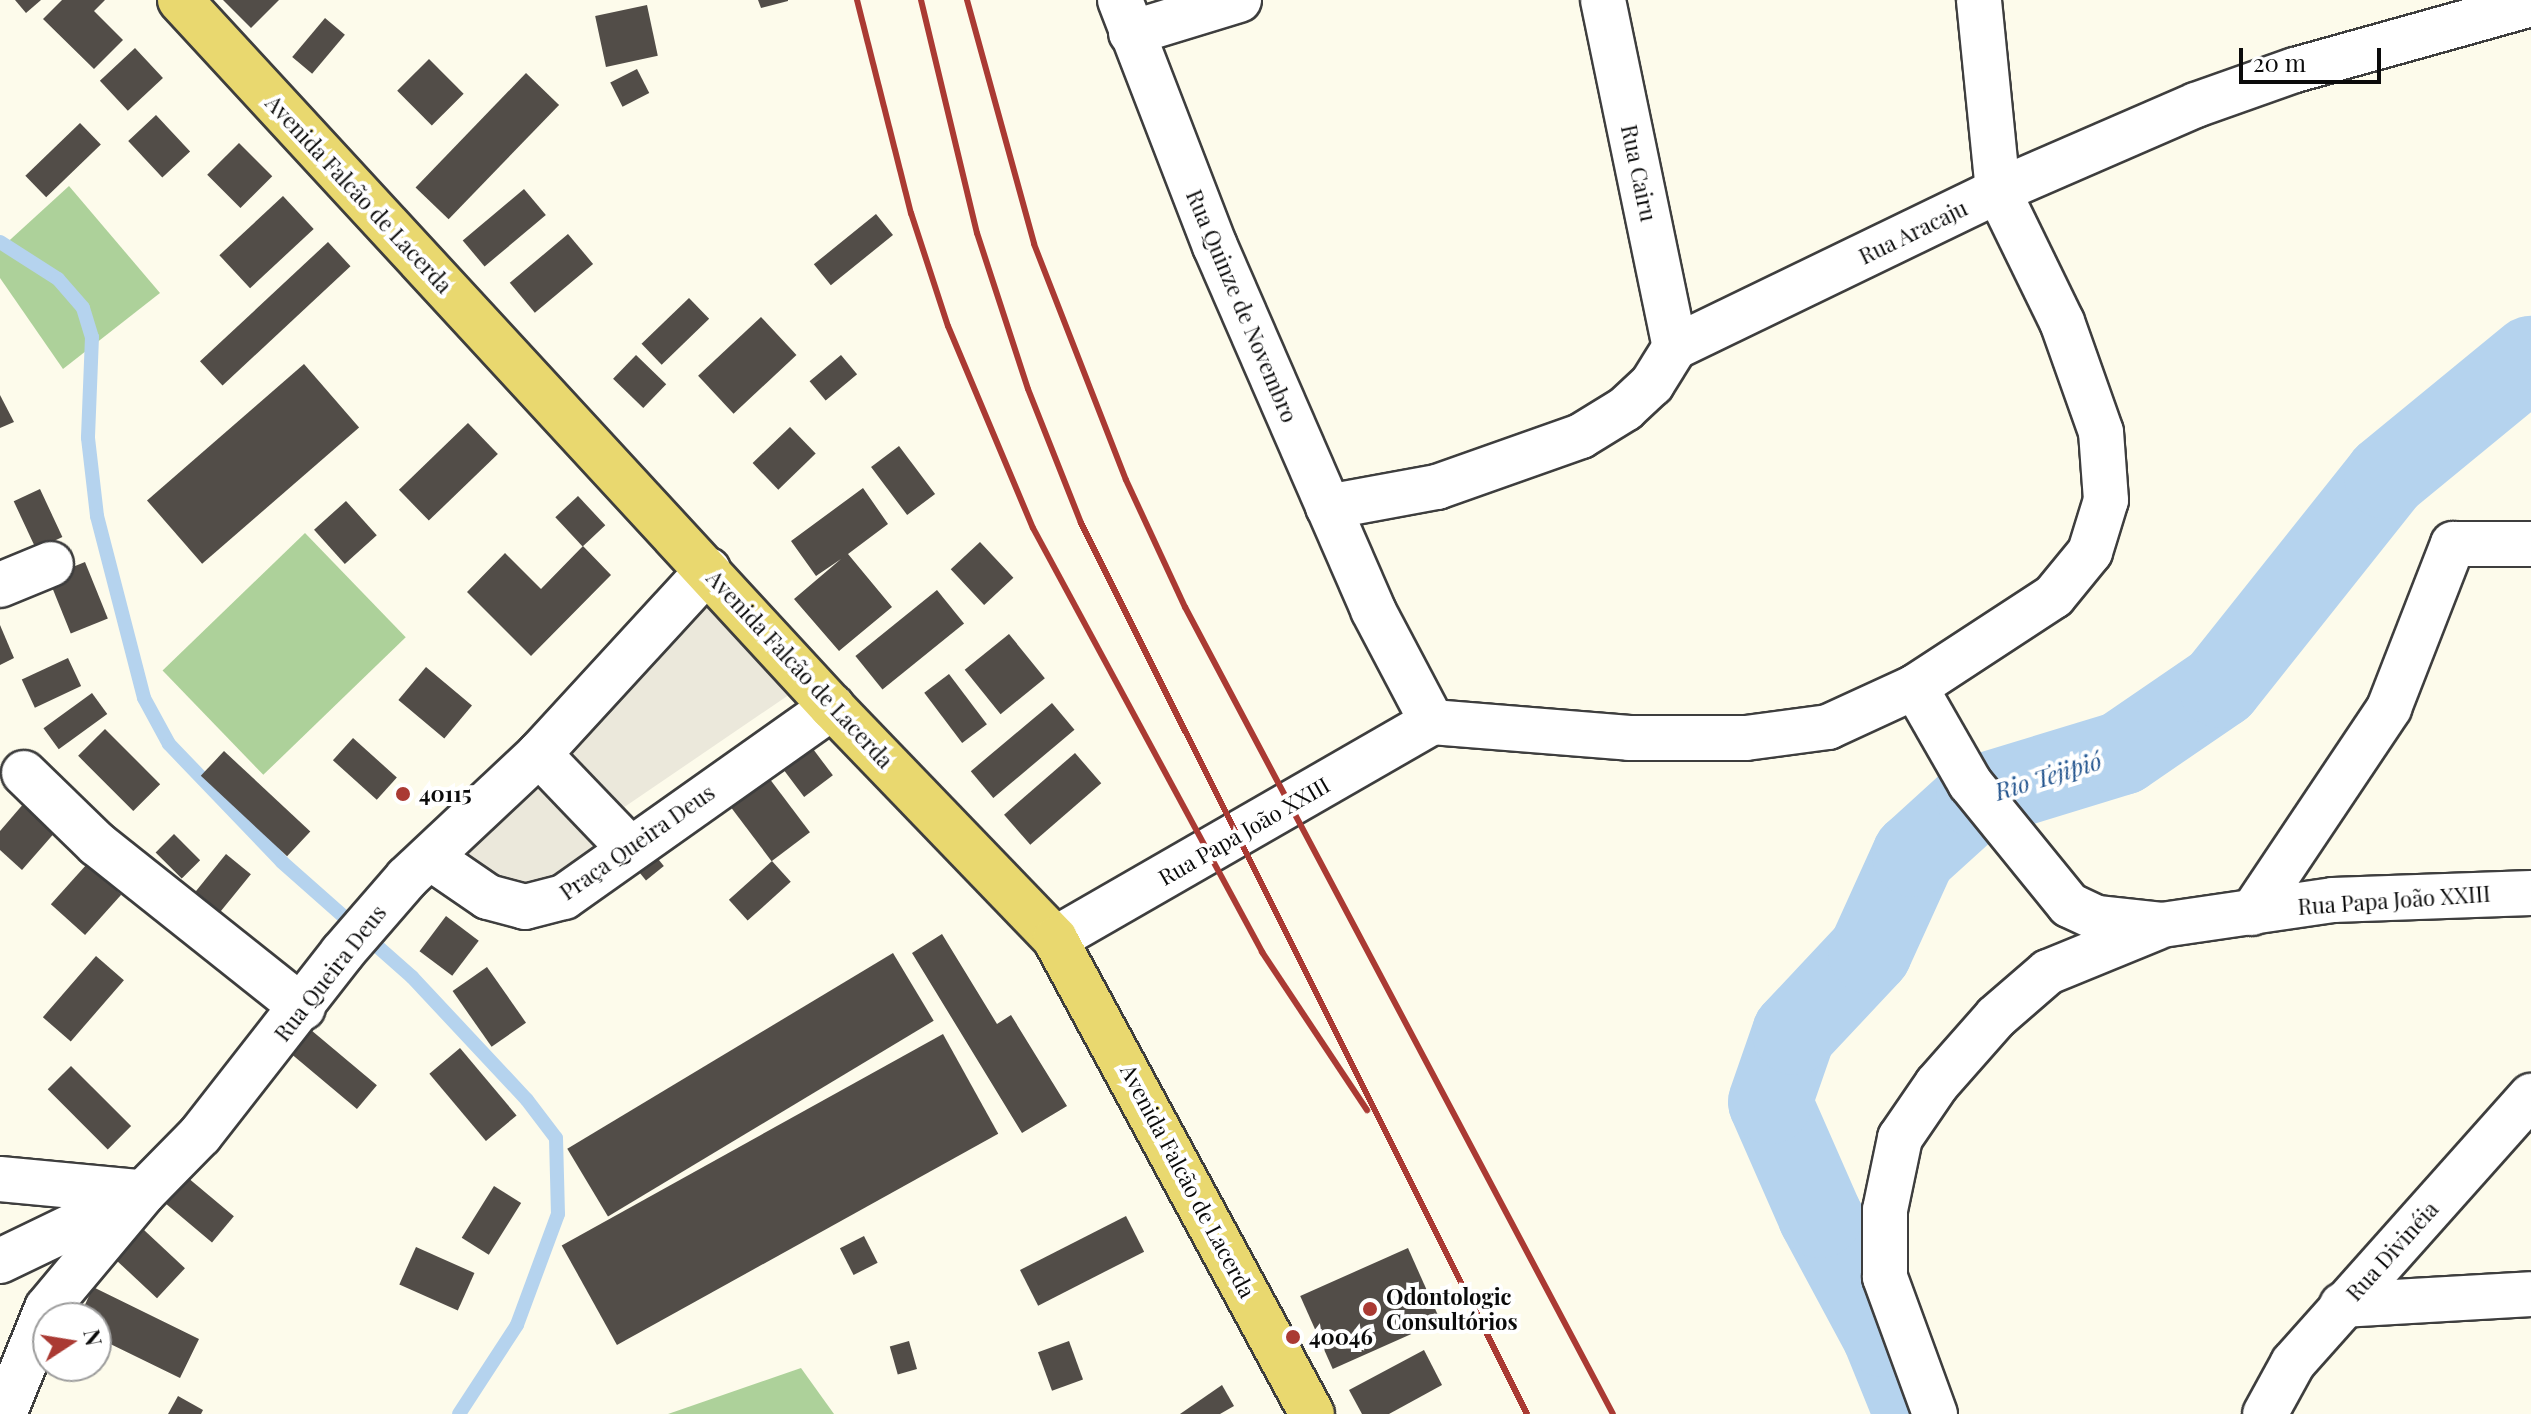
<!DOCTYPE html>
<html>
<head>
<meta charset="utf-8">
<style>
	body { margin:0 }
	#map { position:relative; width:2531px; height:1414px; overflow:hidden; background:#fdfbeb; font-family:"Playfair Display",serif }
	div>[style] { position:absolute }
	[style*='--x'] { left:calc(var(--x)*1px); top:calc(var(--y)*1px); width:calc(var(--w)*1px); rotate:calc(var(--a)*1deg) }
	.forest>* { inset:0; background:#add19a; transform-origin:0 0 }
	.plaza>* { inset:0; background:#ebe8db }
	.stream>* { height:14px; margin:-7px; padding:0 7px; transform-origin:7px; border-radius:7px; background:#b5d3ee }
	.river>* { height:84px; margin:-42px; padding:0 42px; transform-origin:42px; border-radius:42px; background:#b5d3ee }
	.building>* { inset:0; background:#524d48; transform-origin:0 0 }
	.roads { filter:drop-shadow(2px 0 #3e3e3e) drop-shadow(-2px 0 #3e3e3e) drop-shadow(0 2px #3e3e3e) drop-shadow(0 -2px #3e3e3e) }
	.minor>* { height:44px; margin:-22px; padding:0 22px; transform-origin:22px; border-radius:22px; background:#fff }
	.major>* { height:44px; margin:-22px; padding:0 22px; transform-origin:22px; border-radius:22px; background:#e9d86f }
	.rail>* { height:6px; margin:-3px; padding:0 3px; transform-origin:3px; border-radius:3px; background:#aa3a33 }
	.dots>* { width:22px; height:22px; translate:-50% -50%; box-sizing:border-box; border:4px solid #fff; border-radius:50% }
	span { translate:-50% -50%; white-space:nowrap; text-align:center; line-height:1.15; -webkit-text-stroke:8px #fff; paint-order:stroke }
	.street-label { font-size:22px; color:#0b0b0b }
	.poi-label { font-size:22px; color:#0b0b0b; font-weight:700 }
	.left { translate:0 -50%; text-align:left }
	.water-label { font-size:24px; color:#23548d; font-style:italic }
	.north { position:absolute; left:32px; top:1302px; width:80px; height:80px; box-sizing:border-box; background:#fff; border:2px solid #9d9d9d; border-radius:50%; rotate:78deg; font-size:22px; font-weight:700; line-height:32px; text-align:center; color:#0b0b0b }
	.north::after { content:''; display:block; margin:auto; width:28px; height:36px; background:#aa3a33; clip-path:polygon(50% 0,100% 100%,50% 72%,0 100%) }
	.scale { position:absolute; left:2239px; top:48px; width:142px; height:36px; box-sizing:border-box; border:4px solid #0b0b0b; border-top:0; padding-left:10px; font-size:24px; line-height:28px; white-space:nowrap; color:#0b0b0b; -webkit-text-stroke:6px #fff; paint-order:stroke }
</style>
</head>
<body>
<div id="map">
	<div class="forest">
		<div style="clip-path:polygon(69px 186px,160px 293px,63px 369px,0 278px,0 249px)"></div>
		<div style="left:305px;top:533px;width:145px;height:198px;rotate:46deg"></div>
		<div style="clip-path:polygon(801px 1368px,834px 1414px,668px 1414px)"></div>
	</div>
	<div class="plaza">
		<div style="clip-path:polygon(703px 585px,799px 688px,620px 810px,552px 752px)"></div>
		<div style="clip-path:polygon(537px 762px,612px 840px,526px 893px,441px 858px)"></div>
	</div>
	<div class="stream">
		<div style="--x:0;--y:242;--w:69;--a:32.5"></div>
		<div style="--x:58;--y:279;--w:38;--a:49"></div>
		<div style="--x:83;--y:308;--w:30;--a:73"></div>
		<div style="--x:92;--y:337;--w:101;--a:92.3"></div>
		<div style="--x:88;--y:438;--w:79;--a:83.4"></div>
		<div style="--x:97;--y:516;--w:188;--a:75.5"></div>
		<div style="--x:144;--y:698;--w:52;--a:61.5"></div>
		<div style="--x:169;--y:744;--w:163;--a:46.2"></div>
		<div style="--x:282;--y:862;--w:174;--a:41.5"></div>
		<div style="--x:412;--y:977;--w:168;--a:46.9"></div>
		<div style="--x:527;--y:1100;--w:48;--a:52.7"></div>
		<div style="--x:556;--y:1138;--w:76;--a:88.5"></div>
		<div style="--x:558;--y:1214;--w:118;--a:110.3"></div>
		<div style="--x:517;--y:1325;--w:106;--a:123.1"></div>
	</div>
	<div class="river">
		<div style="--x:1916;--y:1414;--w:85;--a:-112.1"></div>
		<div style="--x:1884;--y:1335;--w:135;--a:-118.3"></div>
		<div style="--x:1820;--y:1216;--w:124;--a:-113.7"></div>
		<div style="--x:1770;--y:1102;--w:73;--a:-70.8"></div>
		<div style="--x:1794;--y:1033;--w:111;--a:-46.8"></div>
		<div style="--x:1870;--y:952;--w:107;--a:-65.6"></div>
		<div style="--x:1914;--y:855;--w:86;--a:-42.2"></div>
		<div style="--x:1978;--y:797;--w:151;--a:-17"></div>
		<div style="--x:2122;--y:753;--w:119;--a:-34.4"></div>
		<div style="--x:2220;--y:686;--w:267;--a:-51.5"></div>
		<div style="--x:2386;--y:477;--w:188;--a:-39.4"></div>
	</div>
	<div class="building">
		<div style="clip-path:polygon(15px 0,41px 0,26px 13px)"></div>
		<div style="clip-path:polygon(62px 0,105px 0,94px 11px,123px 40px,94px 69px,43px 19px)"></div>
		<div style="clip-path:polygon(223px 0,279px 0,251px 28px)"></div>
		<div style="clip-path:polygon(758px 0,788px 0,788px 1px,761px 8px)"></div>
		<div style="left:647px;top:5px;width:52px;height:53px;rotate:78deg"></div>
		<div style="left:325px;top:18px;width:26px;height:51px;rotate:40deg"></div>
		<div style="left:135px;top:48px;width:41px;height:48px;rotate:47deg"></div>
		<div style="left:429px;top:59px;width:49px;height:45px;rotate:45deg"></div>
		<div style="left:637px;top:69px;width:27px;height:30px;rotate:63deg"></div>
		<div style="left:526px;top:73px;width:46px;height:159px;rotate:44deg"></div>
		<div style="left:156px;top:115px;width:50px;height:38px;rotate:47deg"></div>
		<div style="left:80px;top:123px;width:30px;height:76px;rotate:46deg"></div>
		<div style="left:239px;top:143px;width:47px;height:45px;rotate:45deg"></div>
		<div style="left:524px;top:189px;width:34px;height:80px;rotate:50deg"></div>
		<div style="left:283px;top:196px;width:45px;height:87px;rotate:47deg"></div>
		<div style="left:876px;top:214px;width:27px;height:80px;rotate:51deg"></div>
		<div style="left:568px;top:234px;width:39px;height:76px;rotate:50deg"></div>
		<div style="left:328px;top:242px;width:33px;height:175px;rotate:47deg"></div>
		<div style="left:689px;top:298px;width:29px;height:66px;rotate:46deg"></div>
		<div style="left:761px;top:317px;width:52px;height:86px;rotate:47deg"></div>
		<div style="left:636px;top:355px;width:42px;height:33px;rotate:44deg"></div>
		<div style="left:841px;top:355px;width:25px;height:41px;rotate:50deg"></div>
		<div style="left:304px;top:364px;width:84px;height:208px;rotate:49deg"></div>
		<div style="clip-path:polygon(0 395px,14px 422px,0 428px)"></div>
		<div style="left:468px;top:423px;width:43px;height:96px;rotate:46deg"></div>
		<div style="left:790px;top:427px;width:37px;height:52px;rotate:46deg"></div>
		<div style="left:899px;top:446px;width:60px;height:35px;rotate:53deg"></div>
		<div style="clip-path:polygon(863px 488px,888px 524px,848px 554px,892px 607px,839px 651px,794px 599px,841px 559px,816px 576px,791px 541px)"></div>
		<div style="left:40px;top:489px;width:53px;height:29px;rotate:65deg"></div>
		<div style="left:578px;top:496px;width:40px;height:31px;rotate:47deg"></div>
		<div style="left:346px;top:501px;width:46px;height:43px;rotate:48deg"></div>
		<div style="left:980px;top:542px;width:49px;height:40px;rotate:47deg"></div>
		<div style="clip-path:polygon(583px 546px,611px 575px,531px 656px,467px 592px,505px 553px,541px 589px)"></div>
		<div style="left:85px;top:562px;width:61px;height:40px;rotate:68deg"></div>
		<div style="left:937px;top:590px;width:43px;height:105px;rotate:51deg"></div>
		<div style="clip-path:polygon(0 625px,14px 658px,0 665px)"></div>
		<div style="left:1009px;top:634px;width:57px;height:57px;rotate:51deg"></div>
		<div style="left:68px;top:658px;width:31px;height:51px;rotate:65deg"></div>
		<div style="left:426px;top:667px;width:60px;height:43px;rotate:40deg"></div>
		<div style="left:949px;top:674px;width:63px;height:31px;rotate:53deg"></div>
		<div style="left:92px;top:693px;width:26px;height:60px;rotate:54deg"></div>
		<div style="left:1052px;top:703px;width:35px;height:106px;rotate:50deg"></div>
		<div style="left:105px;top:729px;width:78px;height:38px;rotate:45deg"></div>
		<div style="left:804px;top:737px;width:48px;height:36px;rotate:53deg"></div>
		<div style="left:353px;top:738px;width:59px;height:30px;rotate:42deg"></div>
		<div style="left:224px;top:751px;width:118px;height:34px;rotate:43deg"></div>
		<div style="left:1075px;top:753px;width:40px;height:94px;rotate:49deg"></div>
		<div style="left:763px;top:770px;width:78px;height:48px;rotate:53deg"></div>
		<div style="clip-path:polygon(25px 802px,57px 830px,22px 870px,0 850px,0 831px)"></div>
		<div style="left:174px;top:834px;width:37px;height:26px;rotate:45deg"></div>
		<div style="left:650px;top:849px;width:22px;height:23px;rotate:51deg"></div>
		<div style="left:226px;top:854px;width:32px;height:54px;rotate:39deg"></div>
		<div style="left:772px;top:861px;width:28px;height:58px;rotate:48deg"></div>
		<div style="left:87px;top:864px;width:46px;height:54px;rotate:42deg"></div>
		<div style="left:446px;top:916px;width:41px;height:44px;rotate:37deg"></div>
		<div style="clip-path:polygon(942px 934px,997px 1024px,1011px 1015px,1067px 1106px,1022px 1133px,912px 953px)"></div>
		<div style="left:893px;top:953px;width:79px;height:380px;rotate:59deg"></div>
		<div style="left:96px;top:956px;width:37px;height:81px;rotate:41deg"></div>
		<div style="left:487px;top:967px;width:68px;height:42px;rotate:55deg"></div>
		<div style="left:311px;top:1030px;width:86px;height:31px;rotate:40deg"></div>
		<div style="left:943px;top:1034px;width:114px;height:436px;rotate:61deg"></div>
		<div style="left:460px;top:1048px;width:88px;height:40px;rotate:50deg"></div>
		<div style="left:71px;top:1066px;width:85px;height:33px;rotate:45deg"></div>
		<div style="left:181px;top:1172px;width:69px;height:34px;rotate:40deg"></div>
		<div style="left:494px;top:1186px;width:32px;height:61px;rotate:32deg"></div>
		<div style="left:1126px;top:1216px;width:40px;height:119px;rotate:63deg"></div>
		<div style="left:144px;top:1230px;width:56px;height:41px;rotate:43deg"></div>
		<div style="left:864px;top:1236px;width:30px;height:27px;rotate:63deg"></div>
		<div style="left:416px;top:1247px;width:64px;height:41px;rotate:24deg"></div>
		<div style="left:1408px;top:1248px;width:80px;height:118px;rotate:66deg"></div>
		<div style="clip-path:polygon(93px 1287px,199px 1339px,180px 1378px,96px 1337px,96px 1318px,79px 1318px)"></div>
		<div style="left:909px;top:1341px;width:29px;height:20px;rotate:74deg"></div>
		<div style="left:1069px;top:1341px;width:41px;height:33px;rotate:70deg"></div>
		<div style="clip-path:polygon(1424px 1350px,1442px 1385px,1389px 1414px,1362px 1414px,1349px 1390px)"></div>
		<div style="clip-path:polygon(1222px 1385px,1234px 1406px,1220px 1414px,1180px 1414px)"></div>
		<div style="clip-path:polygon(178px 1396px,203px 1410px,201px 1414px,168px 1414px)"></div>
	</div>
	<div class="roads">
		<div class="minor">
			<div style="--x:1120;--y:0;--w:264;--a:68.9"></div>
			<div style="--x:1215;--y:246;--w:397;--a:66.5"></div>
			<div style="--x:1373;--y:610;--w:127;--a:62.2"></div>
			<div style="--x:1603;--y:0;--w:354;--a:78.3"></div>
			<div style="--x:1131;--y:33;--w:113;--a:-17"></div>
			<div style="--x:1328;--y:507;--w:111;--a:-10.4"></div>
			<div style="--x:1437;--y:487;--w:153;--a:-19.5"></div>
			<div style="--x:1581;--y:436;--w:52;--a:-31.5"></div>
			<div style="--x:1625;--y:409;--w:37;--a:-43"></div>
			<div style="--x:1652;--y:384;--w:44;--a:-58.1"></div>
			<div style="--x:1675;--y:347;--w:359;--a:-25.8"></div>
			<div style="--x:1998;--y:191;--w:216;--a:-23.5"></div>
			<div style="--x:2196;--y:105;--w:105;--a:-19.5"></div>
			<div style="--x:2295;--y:70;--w:245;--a:-15.6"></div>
			<div style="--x:0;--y:585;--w:55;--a:-22.4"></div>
			<div style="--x:1915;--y:687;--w:111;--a:60.2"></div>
			<div style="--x:1970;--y:783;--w:157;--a:50.9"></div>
			<div style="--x:2069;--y:905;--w:31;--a:25"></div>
			<div style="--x:2097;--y:918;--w:65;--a:6.1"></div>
			<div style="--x:2162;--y:925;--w:173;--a:-8.3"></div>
			<div style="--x:2333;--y:900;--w:198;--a:-2"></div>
			<div style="--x:539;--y:754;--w:130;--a:46.2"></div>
			<div style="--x:24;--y:773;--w:102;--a:44.2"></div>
			<div style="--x:97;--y:844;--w:263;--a:38.5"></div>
			<div style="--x:431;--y:858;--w:69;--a:34.4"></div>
			<div style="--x:488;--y:897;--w:38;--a:15"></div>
			<div style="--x:525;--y:907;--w:40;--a:-14.4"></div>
			<div style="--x:564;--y:897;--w:329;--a:-35.3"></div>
			<div style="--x:2252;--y:913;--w:247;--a:-56.2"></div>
			<div style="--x:2389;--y:708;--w:176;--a:-68.7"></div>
			<div style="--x:2453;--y:544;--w:78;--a:0"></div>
			<div style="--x:1055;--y:939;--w:435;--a:-29.9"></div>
			<div style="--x:1432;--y:722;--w:198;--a:4.6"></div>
			<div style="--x:1629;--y:738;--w:117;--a:0"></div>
			<div style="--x:1746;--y:738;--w:83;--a:-7.6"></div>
			<div style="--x:1828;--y:727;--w:96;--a:-24.7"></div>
			<div style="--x:1915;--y:687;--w:166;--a:-33.2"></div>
			<div style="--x:2054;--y:596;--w:57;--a:-50.7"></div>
			<div style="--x:2090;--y:552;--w:54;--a:-72.9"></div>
			<div style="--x:2106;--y:500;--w:68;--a:-94.2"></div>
			<div style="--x:2101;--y:432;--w:117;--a:-109.5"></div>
			<div style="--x:2062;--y:322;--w:146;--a:-116"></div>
			<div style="--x:1998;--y:191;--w:192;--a:-95.7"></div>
			<div style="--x:0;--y:1179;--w:138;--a:5.4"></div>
			<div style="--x:0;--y:1261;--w:145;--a:-25.7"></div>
			<div style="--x:2342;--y:1305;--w:189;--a:-3.3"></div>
			<div style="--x:4;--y:1414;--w:114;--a:-67.9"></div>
			<div style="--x:47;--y:1308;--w:151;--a:-50.1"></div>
			<div style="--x:144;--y:1192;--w:80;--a:-45.5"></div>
			<div style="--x:200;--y:1135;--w:231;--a:-52"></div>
			<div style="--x:342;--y:953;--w:99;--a:-49.1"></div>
			<div style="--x:407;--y:878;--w:181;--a:-43.2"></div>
			<div style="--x:539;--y:754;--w:250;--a:-47.4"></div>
			<div style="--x:1935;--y:1414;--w:146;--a:-110.1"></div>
			<div style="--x:1885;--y:1277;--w:67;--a:-90"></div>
			<div style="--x:1885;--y:1210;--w:74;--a:-78.2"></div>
			<div style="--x:1900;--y:1138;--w:65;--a:-55.6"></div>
			<div style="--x:1937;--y:1084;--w:89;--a:-48.6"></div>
			<div style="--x:1996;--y:1017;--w:69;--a:-40.9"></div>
			<div style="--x:2048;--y:972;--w:117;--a:-22.2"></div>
			<div style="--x:2265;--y:1414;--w:58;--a:-61.2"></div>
			<div style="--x:2293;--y:1363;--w:358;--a:-48.3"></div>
		</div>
		<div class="major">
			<div style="--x:180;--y:0;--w:962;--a:47.32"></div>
			<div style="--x:832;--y:707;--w:322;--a:46.1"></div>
			<div style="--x:1055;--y:939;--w:540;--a:61.58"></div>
		</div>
	</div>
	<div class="rail">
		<div style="--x:857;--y:0;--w:220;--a:75.8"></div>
		<div style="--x:911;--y:213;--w:119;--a:71.9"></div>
		<div style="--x:948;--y:326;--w:219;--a:67.2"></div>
		<div style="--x:1033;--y:528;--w:482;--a:61.6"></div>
		<div style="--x:1262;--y:952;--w:190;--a:56.4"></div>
		<div style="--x:921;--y:0;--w:240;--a:76.5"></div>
		<div style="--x:977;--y:233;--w:164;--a:71.9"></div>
		<div style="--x:1028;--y:389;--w:144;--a:68.4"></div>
		<div style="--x:1081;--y:523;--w:996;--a:63.41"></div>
		<div style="--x:967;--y:0;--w:253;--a:74.6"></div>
		<div style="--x:1034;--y:244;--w:253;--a:68.7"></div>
		<div style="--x:1126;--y:480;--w:140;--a:65.1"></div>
		<div style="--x:1185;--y:607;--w:913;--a:62.06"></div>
	</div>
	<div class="dots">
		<div style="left:403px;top:794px;background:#aa3a33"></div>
		<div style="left:1370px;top:1309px;background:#aa3a33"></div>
		<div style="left:1293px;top:1337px;background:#aa3a33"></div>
	</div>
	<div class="street-label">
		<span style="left:1639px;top:173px;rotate:78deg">Rua Cairu</span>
		<span style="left:359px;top:194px;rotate:47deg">Avenida Falcão de Lacerda</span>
		<span style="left:1913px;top:232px;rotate:-26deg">Rua Aracaju</span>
		<span style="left:1242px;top:306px;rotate:67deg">Rua Quinze de Novembro</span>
		<span style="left:800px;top:669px;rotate:47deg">Avenida Falcão de Lacerda</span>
		<span style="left:1244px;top:831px;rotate:-30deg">Rua Papa João XXIII</span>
		<span style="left:637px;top:842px;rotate:-35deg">Praça Queira Deus</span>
		<span style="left:2394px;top:900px;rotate:-4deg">Rua Papa João XXIII</span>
		<span style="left:330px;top:973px;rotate:-52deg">Rua Queira Deus</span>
		<span style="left:1188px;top:1181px;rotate:62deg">Avenida Falcão de Lacerda</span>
		<span style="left:2392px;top:1251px;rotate:-48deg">Rua Divinéia</span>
	</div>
	<div class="poi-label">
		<span class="left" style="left:419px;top:794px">40115</span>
		<span class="left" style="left:1386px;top:1309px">Odontologic<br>Consultórios</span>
		<span class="left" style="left:1309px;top:1337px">40046</span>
	</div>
	<div class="water-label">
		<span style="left:2048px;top:776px;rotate:-17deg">Rio Tejipió</span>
	</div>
	<div class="north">N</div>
	<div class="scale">20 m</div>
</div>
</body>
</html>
